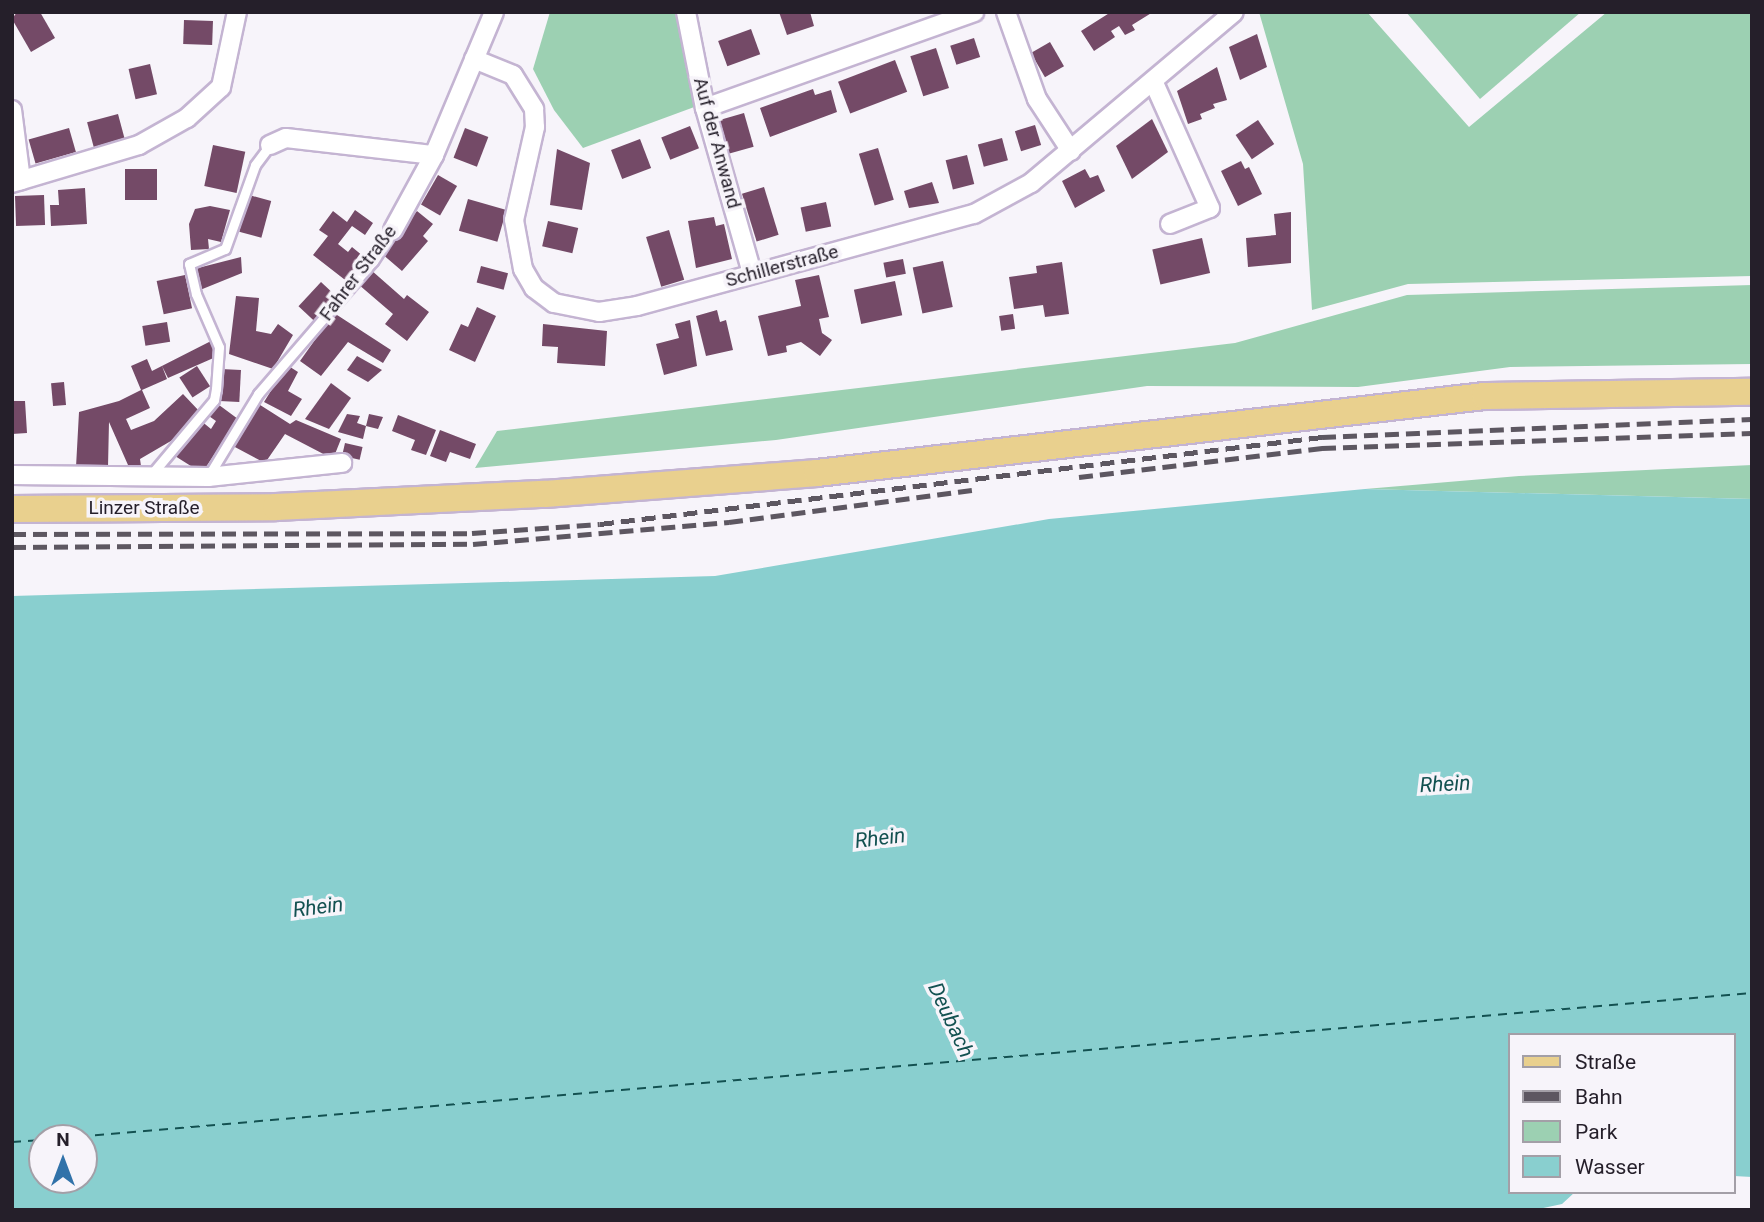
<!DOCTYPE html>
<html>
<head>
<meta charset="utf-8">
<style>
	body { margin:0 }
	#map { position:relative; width:1764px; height:1222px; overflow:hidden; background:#f7f4fa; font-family:Roboto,sans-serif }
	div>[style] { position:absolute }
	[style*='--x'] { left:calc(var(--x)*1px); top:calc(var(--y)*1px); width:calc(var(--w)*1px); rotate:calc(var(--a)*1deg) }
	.green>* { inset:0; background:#9cd0b2 }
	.water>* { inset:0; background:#89cfcf }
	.ferry>* { height:2px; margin-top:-1px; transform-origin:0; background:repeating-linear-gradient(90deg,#135151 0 9px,transparent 0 16px) }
	.building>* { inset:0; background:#744a67; transform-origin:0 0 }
	.roads { filter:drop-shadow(2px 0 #c4b4d2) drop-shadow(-2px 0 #c4b4d2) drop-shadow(0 2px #c4b4d2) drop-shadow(0 -2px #c4b4d2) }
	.lane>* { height:9px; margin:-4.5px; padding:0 4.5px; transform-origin:4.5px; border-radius:4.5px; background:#fff }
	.street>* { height:18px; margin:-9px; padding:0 9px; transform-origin:9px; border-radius:9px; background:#fff }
	.primary>* { height:26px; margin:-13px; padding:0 13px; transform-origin:13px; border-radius:13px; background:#e9d08e }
	.rail>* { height:5px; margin-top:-2.5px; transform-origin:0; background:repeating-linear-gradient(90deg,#5d5761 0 14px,transparent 0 21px) }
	span { translate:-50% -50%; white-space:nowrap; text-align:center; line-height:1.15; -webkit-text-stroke:7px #f7f4fa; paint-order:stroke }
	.street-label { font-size:19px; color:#251f2a }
	.water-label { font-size:21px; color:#135151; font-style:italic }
	.frame { position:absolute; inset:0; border:14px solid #251f2a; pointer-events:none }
	.legend { position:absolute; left:1508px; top:1033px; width:228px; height:161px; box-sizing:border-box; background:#f7f4fa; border:2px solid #a39fa7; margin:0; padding:9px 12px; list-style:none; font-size:21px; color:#251f2a }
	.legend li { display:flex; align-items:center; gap:14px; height:35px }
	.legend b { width:35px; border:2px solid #a39fa7 }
	.north { position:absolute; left:28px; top:1124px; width:70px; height:70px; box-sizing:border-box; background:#f7f4fa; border:2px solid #a39fa7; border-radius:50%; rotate:0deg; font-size:19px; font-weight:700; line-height:28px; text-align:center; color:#251f2a }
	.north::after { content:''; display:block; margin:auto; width:24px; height:32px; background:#3172a9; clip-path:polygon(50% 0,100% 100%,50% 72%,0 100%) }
</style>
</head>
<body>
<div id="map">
	<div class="green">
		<div style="clip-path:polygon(550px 12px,675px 12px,697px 106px,583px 148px,554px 110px,533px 69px)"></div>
		<div style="clip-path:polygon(1259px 12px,1367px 12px,1469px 127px,1607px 12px,1752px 12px,1752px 276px,1408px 284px,1312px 310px,1303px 164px)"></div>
		<div style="clip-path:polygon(1406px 12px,1581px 12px,1480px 99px)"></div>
		<div style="clip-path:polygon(1752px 285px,1752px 364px,1510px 367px,1358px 387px,1147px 386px,776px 440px,475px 468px,497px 431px,1235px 343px,1407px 295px)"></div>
		<div style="clip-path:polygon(1752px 465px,1752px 499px,1365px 489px,1519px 476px)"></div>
	</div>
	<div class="water">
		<div style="clip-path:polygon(evenodd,1365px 489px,1752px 499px,1752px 1177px,1734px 1176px,1734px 1035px,1510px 1035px,1510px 1192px,1575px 1192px,1562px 1204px,1534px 1210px,12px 1210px,12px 596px,715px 576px,1049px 519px,1365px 489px,42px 1138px,84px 1138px,84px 1180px,42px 1180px,42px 1138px)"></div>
	</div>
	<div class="ferry">
		<div style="--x:63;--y:1138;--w:1695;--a:-4.91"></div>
		<div style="--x:12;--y:1142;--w:30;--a:-4"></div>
	</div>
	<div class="building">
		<div style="clip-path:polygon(17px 12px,40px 12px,55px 38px,31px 52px,12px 19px)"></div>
		<div style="clip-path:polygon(779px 12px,810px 12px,814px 26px,787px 35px)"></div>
		<div style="clip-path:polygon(1111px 12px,1153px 12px,1132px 25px,1135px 30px,1125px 35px,1119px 26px,1111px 31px,1115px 37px,1094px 51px,1081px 31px)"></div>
		<div style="left:184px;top:20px;width:29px;height:24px;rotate:2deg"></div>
		<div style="left:751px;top:29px;width:27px;height:35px;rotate:70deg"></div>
		<div style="clip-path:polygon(1257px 34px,1267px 67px,1240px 80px,1229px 47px)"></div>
		<div style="left:974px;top:38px;width:20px;height:25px;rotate:72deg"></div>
		<div style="left:1050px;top:42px;width:28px;height:22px;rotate:60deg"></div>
		<div style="left:936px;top:48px;width:42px;height:27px;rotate:72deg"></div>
		<div style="left:895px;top:60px;width:34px;height:61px;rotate:69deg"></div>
		<div style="left:150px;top:64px;width:31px;height:22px;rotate:77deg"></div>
		<div style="clip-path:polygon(1217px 67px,1227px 100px,1213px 104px,1215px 108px,1200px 114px,1202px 119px,1188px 124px,1177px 91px)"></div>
		<div style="clip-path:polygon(813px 89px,815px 95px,831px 90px,837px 112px,770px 137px,760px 108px)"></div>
		<div style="left:744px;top:113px;width:35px;height:27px;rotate:74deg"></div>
		<div style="left:118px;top:114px;width:28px;height:32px;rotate:75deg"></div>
		<div style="clip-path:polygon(1152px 119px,1168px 152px,1132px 179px,1116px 146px)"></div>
		<div style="left:1258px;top:120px;width:29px;height:27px;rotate:56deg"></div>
		<div style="left:1035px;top:125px;width:21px;height:21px;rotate:73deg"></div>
		<div style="left:690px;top:126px;width:24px;height:31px;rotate:68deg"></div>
		<div style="left:69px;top:128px;width:25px;height:42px;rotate:74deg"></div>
		<div style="left:465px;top:128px;width:25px;height:32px;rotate:21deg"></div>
		<div style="left:1002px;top:138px;width:23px;height:25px;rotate:75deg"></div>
		<div style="left:640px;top:139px;width:31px;height:31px;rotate:69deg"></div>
		<div style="left:213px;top:145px;width:33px;height:42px;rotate:12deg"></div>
		<div style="left:878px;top:148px;width:54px;height:20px;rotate:73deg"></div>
		<div style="clip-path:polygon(557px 149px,590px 163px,582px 210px,550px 205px)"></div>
		<div style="left:967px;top:155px;width:30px;height:22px;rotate:76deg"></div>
		<div style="clip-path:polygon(1241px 161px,1245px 169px,1249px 167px,1262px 194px,1238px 206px,1221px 171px)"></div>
		<div style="left:157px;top:169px;width:31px;height:32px;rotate:90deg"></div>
		<div style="clip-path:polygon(1085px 169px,1090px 178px,1098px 175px,1105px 191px,1075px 208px,1062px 181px)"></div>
		<div style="left:438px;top:175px;width:22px;height:34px;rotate:30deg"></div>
		<div style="clip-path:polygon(932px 182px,939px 203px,909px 208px,904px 191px)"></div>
		<div style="left:764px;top:187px;width:50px;height:23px;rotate:73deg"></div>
		<div style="clip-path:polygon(85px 188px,87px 224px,51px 226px,50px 205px,59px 205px,58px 190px)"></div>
		<div style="left:44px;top:195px;width:30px;height:29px;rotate:88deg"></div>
		<div style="left:249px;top:195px;width:23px;height:38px;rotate:15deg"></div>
		<div style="left:468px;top:199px;width:40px;height:33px;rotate:16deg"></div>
		<div style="left:826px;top:202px;width:25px;height:26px;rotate:78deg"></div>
		<div style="clip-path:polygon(210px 206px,230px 210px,221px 242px,208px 239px,209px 249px,191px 250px,189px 224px,195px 209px)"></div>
		<div style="clip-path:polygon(355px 210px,373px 223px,365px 235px,352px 226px,338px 244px,348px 252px,352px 247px,369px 261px,349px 283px,313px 255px,328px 236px,319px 230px,333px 211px,347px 222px)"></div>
		<div style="clip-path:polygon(417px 211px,433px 224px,423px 236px,428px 241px,402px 271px,381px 253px)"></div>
		<div style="clip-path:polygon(1291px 212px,1291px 263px,1248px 267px,1246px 238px,1276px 235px,1274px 214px)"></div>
		<div style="clip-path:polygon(714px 217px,716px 226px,724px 224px,732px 259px,696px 268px,688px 221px)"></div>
		<div style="left:548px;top:221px;width:31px;height:26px;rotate:13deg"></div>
		<div style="left:669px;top:230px;width:52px;height:24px;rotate:73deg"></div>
		<div style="left:1202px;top:238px;width:36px;height:51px;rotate:77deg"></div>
		<div style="clip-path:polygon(241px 257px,242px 273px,200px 290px,194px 269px)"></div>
		<div style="left:903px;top:259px;width:15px;height:20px;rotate:79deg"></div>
		<div style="left:943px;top:261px;width:47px;height:31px;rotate:78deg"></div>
		<div style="clip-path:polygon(1062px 262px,1069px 314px,1045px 317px,1043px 305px,1014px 309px,1009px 277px,1037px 273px,1036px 266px)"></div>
		<div style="left:481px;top:266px;width:28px;height:17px;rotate:15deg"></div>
		<div style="clip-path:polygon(371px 270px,404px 299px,407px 295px,429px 312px,407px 341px,385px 324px,393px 314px,358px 284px)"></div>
		<div style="left:185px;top:275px;width:34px;height:29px;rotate:78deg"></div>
		<div style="clip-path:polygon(819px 275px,829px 317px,819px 319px,822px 333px,832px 340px,820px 356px,801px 342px,786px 346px,787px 352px,768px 356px,758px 316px,801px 306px,795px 280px)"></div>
		<div style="left:895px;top:281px;width:35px;height:42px;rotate:78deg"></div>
		<div style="left:321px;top:282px;width:22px;height:33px;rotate:43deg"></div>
		<div style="clip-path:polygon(236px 296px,259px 298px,256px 331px,271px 334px,278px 324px,293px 335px,273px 369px,229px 354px)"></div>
		<div style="clip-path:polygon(477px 307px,496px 316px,475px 362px,449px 350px,461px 324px,468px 327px)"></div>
		<div style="clip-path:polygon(717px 310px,720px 322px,726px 320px,733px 350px,706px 356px,696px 316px)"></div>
		<div style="clip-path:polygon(334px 313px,391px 350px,383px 363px,348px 342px,321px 376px,300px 361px)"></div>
		<div style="left:1013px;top:314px;width:15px;height:14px;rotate:82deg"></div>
		<div style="clip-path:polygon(690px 320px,697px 366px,664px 375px,656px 344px,679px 338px,675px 324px)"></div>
		<div style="left:167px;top:322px;width:20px;height:25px;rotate:81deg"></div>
		<div style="clip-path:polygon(543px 324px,607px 331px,605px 366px,557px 363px,558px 347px,542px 346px)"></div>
		<div style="clip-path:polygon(211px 341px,218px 356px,168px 378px,162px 366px,167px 379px,142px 390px,150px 408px,126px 419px,131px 430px,154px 421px,183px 394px,200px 412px,176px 438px,140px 459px,141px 466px,128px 465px,109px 422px,108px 467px,76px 467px,79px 412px,119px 401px,141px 390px,131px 366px,147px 359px,152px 371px)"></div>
		<div style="clip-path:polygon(357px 356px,382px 370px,368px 382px,347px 370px)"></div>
		<div style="clip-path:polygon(287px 365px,298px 372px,288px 391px,302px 399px,291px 416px,264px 402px)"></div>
		<div style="left:197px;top:366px;width:24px;height:21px;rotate:57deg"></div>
		<div style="left:221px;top:369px;width:20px;height:32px;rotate:3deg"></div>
		<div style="left:64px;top:382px;width:23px;height:13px;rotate:85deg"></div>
		<div style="clip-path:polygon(331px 383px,351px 398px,329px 429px,305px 419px)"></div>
		<div style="clip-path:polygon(12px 401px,25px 401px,27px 433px,12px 434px)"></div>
		<div style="clip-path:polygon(215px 402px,238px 419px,202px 473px,175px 456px,200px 420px,211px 429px,216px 421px,206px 414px)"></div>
		<div style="clip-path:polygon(257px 403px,290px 424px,296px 420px,341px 439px,333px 459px,285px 434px,265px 463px,233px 446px)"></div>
		<div style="clip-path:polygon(347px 414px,360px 416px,357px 423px,366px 426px,369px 414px,383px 417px,378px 429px,366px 426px,363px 439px,338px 432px)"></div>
		<div style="clip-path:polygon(398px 415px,436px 430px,426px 455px,411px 450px,415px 440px,392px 431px)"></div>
		<div style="clip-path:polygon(440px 430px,476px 444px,470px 459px,450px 452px,446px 462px,430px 456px)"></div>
		<div style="left:345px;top:443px;width:18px;height:13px;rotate:13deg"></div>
	</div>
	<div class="roads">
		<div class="lane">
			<div style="--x:209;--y:475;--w:95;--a:-58.8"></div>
			<div style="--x:258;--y:394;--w:176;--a:-49.2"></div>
			<div style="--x:373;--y:261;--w:37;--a:-57"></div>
			<div style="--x:150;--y:476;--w:99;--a:-49.9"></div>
			<div style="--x:214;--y:400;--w:11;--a:-80"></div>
			<div style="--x:216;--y:389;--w:42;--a:-85.9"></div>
			<div style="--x:219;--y:347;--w:58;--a:-113.5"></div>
			<div style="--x:196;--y:294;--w:31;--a:-103"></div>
			<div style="--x:189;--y:264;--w:39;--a:-23"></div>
			<div style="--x:225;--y:249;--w:89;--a:-70.3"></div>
			<div style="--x:255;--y:165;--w:25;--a:-53"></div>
		</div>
		<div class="street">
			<div style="--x:686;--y:12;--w:98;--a:78.8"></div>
			<div style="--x:705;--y:108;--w:172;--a:74.1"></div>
			<div style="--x:1006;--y:12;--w:92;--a:70.4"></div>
			<div style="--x:1037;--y:99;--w:62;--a:56.8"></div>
			<div style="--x:474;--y:59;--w:42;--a:22.3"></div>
			<div style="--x:513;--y:75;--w:40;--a:58"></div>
			<div style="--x:534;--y:109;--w:18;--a:87"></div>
			<div style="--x:535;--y:127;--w:95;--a:102.7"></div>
			<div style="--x:514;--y:220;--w:50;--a:79.6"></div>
			<div style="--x:523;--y:269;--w:22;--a:60"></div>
			<div style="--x:534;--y:288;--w:25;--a:37"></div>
			<div style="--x:554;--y:303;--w:46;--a:11.3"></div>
			<div style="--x:599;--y:312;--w:38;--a:-9"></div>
			<div style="--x:637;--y:306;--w:349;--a:-15.3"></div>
			<div style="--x:974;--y:214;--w:65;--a:-28.5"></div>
			<div style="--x:1031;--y:183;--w:265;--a:-40.1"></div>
			<div style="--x:1154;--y:83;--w:137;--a:65.9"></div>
			<div style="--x:1210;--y:208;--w:43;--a:158.2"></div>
			<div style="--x:705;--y:108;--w:286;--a:-19.6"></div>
			<div style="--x:12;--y:110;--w:71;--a:82.7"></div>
			<div style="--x:270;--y:145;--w:17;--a:-24"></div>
			<div style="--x:286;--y:138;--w:149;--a:6.6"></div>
			<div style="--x:12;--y:183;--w:133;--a:-16.7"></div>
			<div style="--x:139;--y:145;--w:55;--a:-29.4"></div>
			<div style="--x:187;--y:118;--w:46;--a:-42.4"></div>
			<div style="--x:221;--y:87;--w:77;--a:-78"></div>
			<div style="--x:393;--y:230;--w:85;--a:-61.3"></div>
			<div style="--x:434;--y:155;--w:155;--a:-67.2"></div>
			<div style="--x:12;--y:475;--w:196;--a:0.6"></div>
			<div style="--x:208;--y:477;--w:135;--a:-6"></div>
		</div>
		<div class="primary">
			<div style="--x:12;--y:509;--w:264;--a:-0.4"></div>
			<div style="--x:276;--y:507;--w:269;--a:-2.8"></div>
			<div style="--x:545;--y:494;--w:273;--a:-4.4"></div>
			<div style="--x:817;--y:473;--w:672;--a:-6.58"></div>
			<div style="--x:1485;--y:396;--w:267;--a:-0.9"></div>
		</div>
	</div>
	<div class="rail">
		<div style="--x:1079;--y:477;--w:245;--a:-6.8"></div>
		<div style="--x:1322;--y:448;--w:430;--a:-2"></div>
		<div style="--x:12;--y:534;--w:460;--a:-0.1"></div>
		<div style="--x:472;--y:533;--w:128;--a:-4"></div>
		<div style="--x:600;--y:524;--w:727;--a:-6.87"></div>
		<div style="--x:1322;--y:437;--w:430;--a:-2.4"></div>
		<div style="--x:12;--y:547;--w:461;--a:-0.4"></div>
		<div style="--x:473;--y:544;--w:257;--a:-4.9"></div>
		<div style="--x:729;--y:522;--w:245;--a:-7.5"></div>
	</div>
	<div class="street-label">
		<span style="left:717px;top:143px;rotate:75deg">Auf der Anwand</span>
		<span style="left:782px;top:266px;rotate:-15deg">Schillerstraße</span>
		<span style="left:358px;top:273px;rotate:-53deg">Fahrer Straße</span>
		<span style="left:144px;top:508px">Linzer Straße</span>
	</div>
	<div class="water-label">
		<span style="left:1445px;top:784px;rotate:-3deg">Rhein</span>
		<span style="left:880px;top:838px;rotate:-7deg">Rhein</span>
		<span style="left:318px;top:907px;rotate:-7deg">Rhein</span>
		<span style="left:951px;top:1020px;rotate:65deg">Deubach</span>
	</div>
	<div class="frame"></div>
	<ul class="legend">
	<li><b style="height:9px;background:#e9d08e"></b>Straße</li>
	<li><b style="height:9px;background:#5d5761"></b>Bahn</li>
	<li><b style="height:19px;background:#9cd0b2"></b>Park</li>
	<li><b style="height:19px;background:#89cfcf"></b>Wasser</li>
	</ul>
	<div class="north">N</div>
</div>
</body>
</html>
